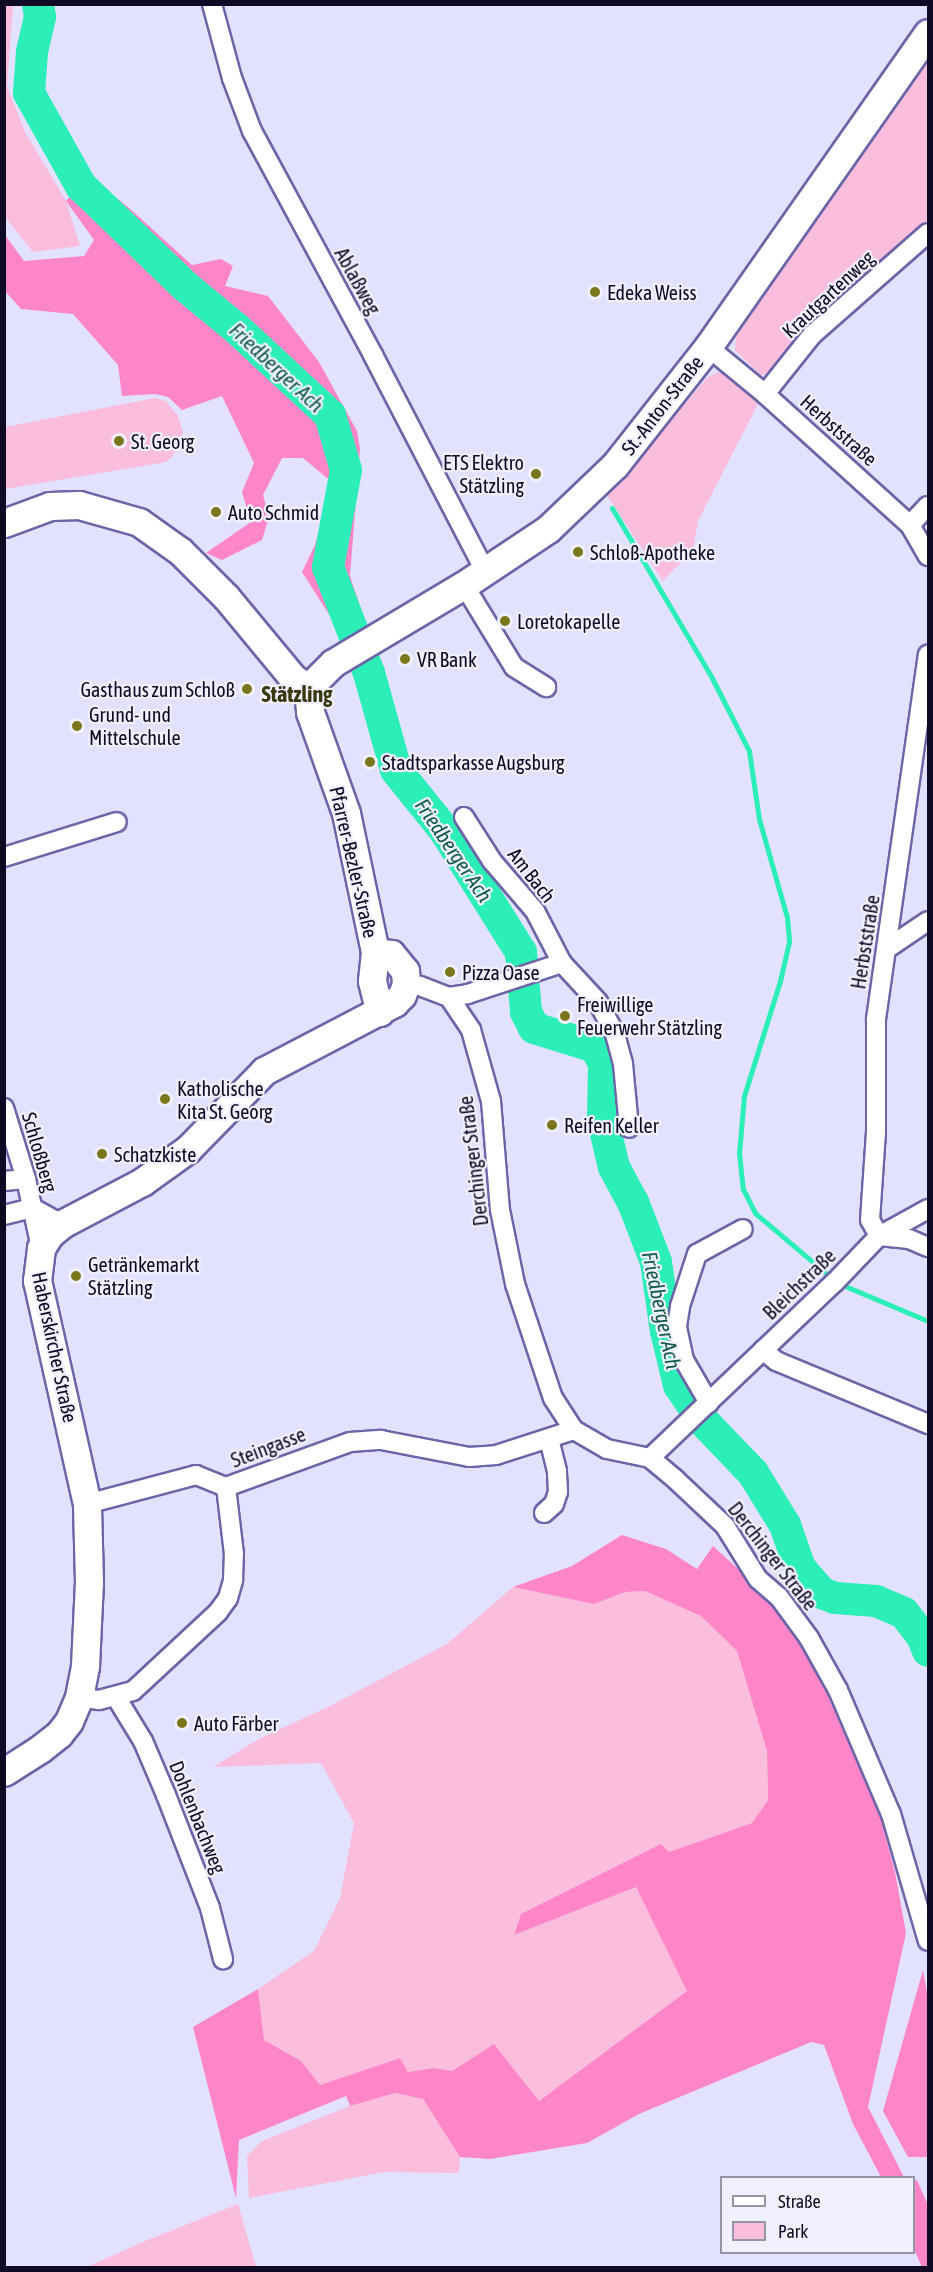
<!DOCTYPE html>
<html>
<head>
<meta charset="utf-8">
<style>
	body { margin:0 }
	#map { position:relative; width:933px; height:2272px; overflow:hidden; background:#e2e1ff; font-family:"Asap Condensed",sans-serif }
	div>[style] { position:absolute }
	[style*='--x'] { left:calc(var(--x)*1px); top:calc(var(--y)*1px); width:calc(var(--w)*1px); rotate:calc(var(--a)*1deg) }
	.green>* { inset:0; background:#fbbddc }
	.forest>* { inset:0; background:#fe85c7 }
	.stream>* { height:5px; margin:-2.5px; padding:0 2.5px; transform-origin:2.5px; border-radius:2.5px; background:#2ceeb7 }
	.river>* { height:32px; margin:-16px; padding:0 16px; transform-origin:16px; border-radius:16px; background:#2ceeb7 }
	.roads { filter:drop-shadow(2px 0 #6c65a7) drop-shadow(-2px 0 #6c65a7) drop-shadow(0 2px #6c65a7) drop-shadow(0 -2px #6c65a7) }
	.street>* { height:18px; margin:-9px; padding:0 9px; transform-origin:9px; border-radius:9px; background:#fff }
	.secondary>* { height:27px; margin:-13.5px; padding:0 13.5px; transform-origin:13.5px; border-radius:13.5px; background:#fff }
	.dots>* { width:16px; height:16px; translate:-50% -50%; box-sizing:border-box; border:3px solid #f0f0ff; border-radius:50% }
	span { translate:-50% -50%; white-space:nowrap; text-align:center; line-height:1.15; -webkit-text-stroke:4.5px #f0f0ff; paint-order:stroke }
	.street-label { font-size:20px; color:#0e0a23 }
	.poi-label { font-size:20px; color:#0e0a23 }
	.left { translate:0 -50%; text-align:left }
	.right { translate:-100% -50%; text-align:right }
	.water-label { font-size:21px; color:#115a44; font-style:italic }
	.quarter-label { font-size:22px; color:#38370d; font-weight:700 }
	.frame { position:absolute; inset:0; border:6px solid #0e0a23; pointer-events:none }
	.legend { position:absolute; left:720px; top:2176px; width:195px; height:78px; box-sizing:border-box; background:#f0f0ff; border:2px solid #9694a7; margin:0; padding:8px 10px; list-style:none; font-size:18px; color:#0e0a23 }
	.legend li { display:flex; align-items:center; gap:12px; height:30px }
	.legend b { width:30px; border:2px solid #9694a7 }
</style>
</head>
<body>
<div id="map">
	<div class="green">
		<div style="clip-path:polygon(4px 5px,13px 5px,7px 86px,25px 132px,66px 201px,80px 246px,33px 252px,5px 217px)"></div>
		<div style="clip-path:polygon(928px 62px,928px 220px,908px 244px,773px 373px,761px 375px,735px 350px,736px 336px)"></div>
		<div style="clip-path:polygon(718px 372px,729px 373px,759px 402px,698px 521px,693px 550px,663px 581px,607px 495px,707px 378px)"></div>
		<div style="clip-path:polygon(155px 398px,166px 401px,178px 416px,183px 432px,173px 456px,166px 462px,5px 489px,5px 427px)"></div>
		<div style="clip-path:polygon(513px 1587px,594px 1604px,625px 1592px,645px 1591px,701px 1616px,737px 1651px,767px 1751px,768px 1800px,752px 1823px,669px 1852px,521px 1914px,514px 1935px,636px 1887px,688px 1990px,539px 2101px,494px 2044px,452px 2071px,434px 2068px,408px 2072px,399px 2058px,320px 2086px,301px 2061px,264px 2040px,258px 1989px,314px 1951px,340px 1898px,354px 1823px,321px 1763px,213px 1767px,259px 1739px,330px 1706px,447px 1644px)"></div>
		<div style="clip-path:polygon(395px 2093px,423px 2099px,460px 2157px,459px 2173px,384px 2172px,249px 2198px,247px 2156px,262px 2141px,350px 2106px)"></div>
		<div style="clip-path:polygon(238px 2204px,256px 2267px,87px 2267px,145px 2241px)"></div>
	</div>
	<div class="forest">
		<div style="clip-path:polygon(89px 176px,129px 208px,192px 265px,221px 259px,233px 266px,225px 286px,268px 296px,319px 362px,357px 431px,360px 449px,350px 576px,366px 624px,344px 638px,302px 572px,315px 545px,333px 483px,303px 458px,282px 458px,263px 495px,269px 517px,262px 540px,222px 560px,206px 553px,251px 522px,242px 492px,254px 463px,222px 396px,182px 410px,168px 397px,155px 394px,122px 396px,118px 365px,73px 314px,21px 309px,5px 291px,5px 235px,24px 261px,84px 256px,94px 240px,66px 201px)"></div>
		<div style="clip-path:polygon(622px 1535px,666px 1549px,697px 1569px,713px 1546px,748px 1578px,796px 1631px,828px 1696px,880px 1816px,895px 1872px,906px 1933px,868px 2107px,904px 2177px,881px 2177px,853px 2124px,824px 2045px,811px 2042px,639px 2114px,587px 2143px,490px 2159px,460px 2157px,423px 2099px,395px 2093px,350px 2106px,346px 2096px,239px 2140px,236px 2198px,193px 2027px,258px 1989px,264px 2040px,301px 2061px,320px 2085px,400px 2058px,408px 2072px,434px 2068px,452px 2071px,494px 2044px,539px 2101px,687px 1991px,636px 1887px,514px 1935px,521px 1914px,661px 1844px,669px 1852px,752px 1823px,768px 1800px,767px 1751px,737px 1651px,701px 1616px,645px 1591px,625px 1592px,594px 1604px,513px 1587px,572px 1566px)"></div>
		<div style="clip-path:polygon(923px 1970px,928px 1998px,928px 2157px,908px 2157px,883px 2111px)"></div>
		<div style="clip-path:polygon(917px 2180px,928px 2205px,928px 2267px,922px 2267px,914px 2249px,914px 2181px)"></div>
	</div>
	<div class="stream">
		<div style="--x:612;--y:508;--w:197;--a:59.5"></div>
		<div style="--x:712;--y:678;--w:82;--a:63.1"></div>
		<div style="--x:749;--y:751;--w:69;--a:81.6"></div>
		<div style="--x:759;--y:819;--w:102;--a:74.1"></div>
		<div style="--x:787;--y:917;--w:25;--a:85"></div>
		<div style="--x:789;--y:942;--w:40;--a:103"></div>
		<div style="--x:780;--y:981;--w:121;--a:107.4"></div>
		<div style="--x:744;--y:1096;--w:57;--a:95"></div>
		<div style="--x:739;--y:1153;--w:36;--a:84"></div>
		<div style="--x:743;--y:1189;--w:27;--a:63"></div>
		<div style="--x:755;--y:1213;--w:96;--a:40.3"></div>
		<div style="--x:828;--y:1275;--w:20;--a:33"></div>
		<div style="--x:845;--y:1286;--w:90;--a:22.9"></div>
	</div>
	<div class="river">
		<div style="--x:38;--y:4;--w:13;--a:81"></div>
		<div style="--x:40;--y:17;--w:36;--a:103"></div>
		<div style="--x:32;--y:52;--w:41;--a:94.2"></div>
		<div style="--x:29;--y:93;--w:107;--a:60.8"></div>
		<div style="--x:81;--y:186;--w:144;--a:43.9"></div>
		<div style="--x:185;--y:286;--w:66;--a:39.5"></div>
		<div style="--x:236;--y:328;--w:128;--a:42.8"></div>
		<div style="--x:330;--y:415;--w:57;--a:73.8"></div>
		<div style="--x:346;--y:470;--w:99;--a:100.5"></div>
		<div style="--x:328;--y:567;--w:114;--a:68.9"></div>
		<div style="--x:369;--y:673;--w:101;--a:74.4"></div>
		<div style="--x:396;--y:770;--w:78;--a:51.2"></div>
		<div style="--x:445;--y:831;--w:143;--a:57.9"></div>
		<div style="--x:521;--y:952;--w:60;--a:85.2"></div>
		<div style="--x:526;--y:1012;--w:18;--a:63"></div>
		<div style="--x:534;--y:1028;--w:64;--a:17.3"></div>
		<div style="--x:595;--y:1047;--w:18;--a:61"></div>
		<div style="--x:604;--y:1063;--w:58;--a:91"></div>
		<div style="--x:603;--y:1121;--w:47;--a:76.6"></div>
		<div style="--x:614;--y:1167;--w:40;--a:62"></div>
		<div style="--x:633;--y:1202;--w:64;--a:69"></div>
		<div style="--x:656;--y:1262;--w:70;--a:81.8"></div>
		<div style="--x:666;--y:1331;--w:56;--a:76.5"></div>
		<div style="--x:679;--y:1385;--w:43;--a:56.3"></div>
		<div style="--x:703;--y:1421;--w:72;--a:46.1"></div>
		<div style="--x:753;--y:1473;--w:61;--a:58.4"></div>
		<div style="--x:785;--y:1525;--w:46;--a:70.8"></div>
		<div style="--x:800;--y:1568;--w:33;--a:49"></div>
		<div style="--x:822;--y:1593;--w:14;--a:21"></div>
		<div style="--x:835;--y:1598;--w:41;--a:4.2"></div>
		<div style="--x:876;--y:1601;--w:30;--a:23"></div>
		<div style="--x:904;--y:1613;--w:29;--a:52"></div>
		<div style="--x:922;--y:1636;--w:16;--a:68"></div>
	</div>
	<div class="roads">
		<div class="street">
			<div style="--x:212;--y:4;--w:77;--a:74.9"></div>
			<div style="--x:232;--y:78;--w:57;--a:69.3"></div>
			<div style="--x:252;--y:131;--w:255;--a:61.6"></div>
			<div style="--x:373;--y:355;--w:243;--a:62.6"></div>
			<div style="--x:708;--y:347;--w:74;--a:39.5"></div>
			<div style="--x:765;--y:394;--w:195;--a:42.1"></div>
			<div style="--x:910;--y:525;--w:36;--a:60"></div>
			<div style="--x:765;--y:394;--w:75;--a:-51.5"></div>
			<div style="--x:812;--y:335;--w:154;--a:-41.3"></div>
			<div style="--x:910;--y:525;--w:26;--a:-47"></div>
			<div style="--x:464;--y:585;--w:96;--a:58.6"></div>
			<div style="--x:514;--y:667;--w:38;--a:32"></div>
			<div style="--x:464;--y:817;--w:52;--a:57.5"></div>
			<div style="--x:492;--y:861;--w:66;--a:49.3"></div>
			<div style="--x:535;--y:911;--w:59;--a:62.6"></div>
			<div style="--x:562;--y:963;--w:53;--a:47.3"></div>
			<div style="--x:598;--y:1002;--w:36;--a:62"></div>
			<div style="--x:615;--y:1034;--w:31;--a:75"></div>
			<div style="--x:623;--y:1064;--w:64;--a:84.6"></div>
			<div style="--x:4;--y:857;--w:118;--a:-17.2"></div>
			<div style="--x:888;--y:948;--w:48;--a:-34"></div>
			<div style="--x:406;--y:984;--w:14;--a:8"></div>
			<div style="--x:420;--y:986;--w:31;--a:21"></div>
			<div style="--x:449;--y:997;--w:40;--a:56"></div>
			<div style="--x:471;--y:1030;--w:74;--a:74.3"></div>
			<div style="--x:491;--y:1101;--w:109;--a:85.3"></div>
			<div style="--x:500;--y:1210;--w:76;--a:78.5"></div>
			<div style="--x:515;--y:1284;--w:120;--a:71.6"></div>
			<div style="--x:553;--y:1398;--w:38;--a:57"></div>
			<div style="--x:574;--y:1430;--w:38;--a:30"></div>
			<div style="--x:607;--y:1449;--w:44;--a:11.8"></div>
			<div style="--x:650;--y:1458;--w:33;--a:40"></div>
			<div style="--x:675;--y:1479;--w:69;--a:43.2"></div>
			<div style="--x:725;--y:1526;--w:62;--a:58.1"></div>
			<div style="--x:758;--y:1579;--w:28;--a:41"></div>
			<div style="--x:779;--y:1597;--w:51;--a:53.8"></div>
			<div style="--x:809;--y:1638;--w:60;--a:60.9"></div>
			<div style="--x:838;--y:1690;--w:135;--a:66.9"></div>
			<div style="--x:891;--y:1814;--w:132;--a:73.8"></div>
			<div style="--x:449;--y:997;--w:19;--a:-9"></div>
			<div style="--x:468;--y:994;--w:99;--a:-18.3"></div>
			<div style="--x:4;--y:1108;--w:74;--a:72.8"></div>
			<div style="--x:26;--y:1179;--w:71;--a:77.7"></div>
			<div style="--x:4;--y:1181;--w:22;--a:-5"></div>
			<div style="--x:4;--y:1215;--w:30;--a:-14"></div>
			<div style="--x:33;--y:1208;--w:33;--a:29"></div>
			<div style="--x:879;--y:1236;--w:18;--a:-119"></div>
			<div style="--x:870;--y:1220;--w:87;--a:-86.1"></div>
			<div style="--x:876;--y:1133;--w:114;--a:-90"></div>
			<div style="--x:876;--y:1019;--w:368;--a:-81.9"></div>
			<div style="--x:879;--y:1236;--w:30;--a:6"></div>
			<div style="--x:909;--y:1239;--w:21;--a:23"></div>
			<div style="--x:763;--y:1350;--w:17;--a:40"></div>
			<div style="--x:776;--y:1361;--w:165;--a:22.5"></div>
			<div style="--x:709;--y:1403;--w:50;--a:-120.2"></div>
			<div style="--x:684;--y:1360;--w:35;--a:-102"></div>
			<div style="--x:677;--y:1326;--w:20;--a:-81"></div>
			<div style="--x:680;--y:1306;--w:55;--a:-71.9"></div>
			<div style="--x:697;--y:1254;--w:52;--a:-28.5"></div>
			<div style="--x:650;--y:1458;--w:254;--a:-43.6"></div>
			<div style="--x:834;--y:1283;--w:65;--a:-46.2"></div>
			<div style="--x:879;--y:1236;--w:56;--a:-28.9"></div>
			<div style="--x:87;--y:1504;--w:113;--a:-14.9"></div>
			<div style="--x:196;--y:1475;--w:32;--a:22"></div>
			<div style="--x:544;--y:1513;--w:13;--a:-42"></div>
			<div style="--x:554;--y:1504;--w:13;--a:-72"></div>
			<div style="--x:558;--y:1492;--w:21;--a:-93"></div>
			<div style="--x:557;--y:1471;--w:32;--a:-104"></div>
			<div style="--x:79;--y:1697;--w:20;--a:9"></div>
			<div style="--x:99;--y:1700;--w:35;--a:-15"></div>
			<div style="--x:133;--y:1691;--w:116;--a:-42.9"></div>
			<div style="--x:218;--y:1612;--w:17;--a:-54"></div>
			<div style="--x:228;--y:1598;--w:19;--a:-74"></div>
			<div style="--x:233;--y:1580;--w:26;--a:-88"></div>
			<div style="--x:234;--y:1554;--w:67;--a:-96.8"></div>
			<div style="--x:226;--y:1487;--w:132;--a:-19.9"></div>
			<div style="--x:350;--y:1442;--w:31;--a:-4"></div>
			<div style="--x:381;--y:1440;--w:90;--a:10.9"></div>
			<div style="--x:469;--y:1457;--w:27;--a:-4"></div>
			<div style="--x:496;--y:1455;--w:82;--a:-17.8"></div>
			<div style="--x:116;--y:1697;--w:52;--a:58.5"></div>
			<div style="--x:143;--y:1741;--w:59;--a:66.9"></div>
			<div style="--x:166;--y:1795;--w:121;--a:68.7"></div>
			<div style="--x:210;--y:1908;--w:53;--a:75.7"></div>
		</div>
		<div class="secondary">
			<div style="--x:4;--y:523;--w:49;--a:-20.3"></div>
			<div style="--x:50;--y:506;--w:29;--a:-2"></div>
			<div style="--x:79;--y:505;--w:62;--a:15.8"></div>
			<div style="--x:139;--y:522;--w:50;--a:35.3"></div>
			<div style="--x:180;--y:551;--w:65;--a:45"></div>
			<div style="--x:226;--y:597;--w:105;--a:50.4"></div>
			<div style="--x:293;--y:678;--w:18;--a:34"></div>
			<div style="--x:308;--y:688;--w:35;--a:-45"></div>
			<div style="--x:333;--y:663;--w:152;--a:-30.8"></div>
			<div style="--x:464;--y:585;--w:101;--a:-33.7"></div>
			<div style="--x:548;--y:529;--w:93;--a:-43.7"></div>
			<div style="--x:615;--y:465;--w:150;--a:-51.8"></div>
			<div style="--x:708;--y:347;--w:383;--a:-55"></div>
			<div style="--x:308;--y:688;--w:24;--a:85"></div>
			<div style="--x:310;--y:712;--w:107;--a:70.4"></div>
			<div style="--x:346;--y:813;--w:142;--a:78.2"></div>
			<div style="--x:375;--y:952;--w:29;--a:96"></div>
			<div style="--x:372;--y:981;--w:32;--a:76"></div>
			<div style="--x:4;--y:1772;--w:43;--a:-32.6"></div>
			<div style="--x:40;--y:1749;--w:24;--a:-38"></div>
			<div style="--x:59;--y:1734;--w:16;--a:-52"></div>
			<div style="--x:69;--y:1721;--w:26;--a:-67"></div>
			<div style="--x:79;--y:1697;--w:32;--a:-79"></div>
			<div style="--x:85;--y:1666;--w:84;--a:-87.3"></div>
			<div style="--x:89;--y:1582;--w:78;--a:-91.5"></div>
			<div style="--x:87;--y:1504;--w:229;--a:-102.6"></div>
			<div style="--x:37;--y:1281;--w:33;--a:-83"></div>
			<div style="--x:41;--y:1248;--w:15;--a:-58"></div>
			<div style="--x:49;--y:1235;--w:17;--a:-40"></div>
			<div style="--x:62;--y:1224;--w:90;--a:-27.7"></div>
			<div style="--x:142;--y:1182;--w:57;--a:-35.7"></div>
			<div style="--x:188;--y:1149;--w:109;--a:-45.7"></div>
			<div style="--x:264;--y:1071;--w:147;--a:-27.6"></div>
			<div style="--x:394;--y:1003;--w:11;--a:-45"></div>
			<div style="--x:402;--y:995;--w:12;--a:-70"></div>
			<div style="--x:406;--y:984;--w:13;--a:-94"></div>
			<div style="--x:405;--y:971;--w:22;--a:-129"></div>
			<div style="--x:391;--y:954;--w:16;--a:-173"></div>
		</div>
	</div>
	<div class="dots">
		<div style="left:595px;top:292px;background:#79761b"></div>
		<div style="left:119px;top:441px;background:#79761b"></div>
		<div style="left:536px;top:474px;background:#79761b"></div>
		<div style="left:216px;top:512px;background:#79761b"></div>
		<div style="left:578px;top:552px;background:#79761b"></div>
		<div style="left:505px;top:621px;background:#79761b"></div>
		<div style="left:405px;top:659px;background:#79761b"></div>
		<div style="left:247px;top:689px;background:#79761b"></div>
		<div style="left:77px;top:726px;background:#79761b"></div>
		<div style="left:370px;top:762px;background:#79761b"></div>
		<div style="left:450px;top:972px;background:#79761b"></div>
		<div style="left:565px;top:1016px;background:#79761b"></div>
		<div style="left:165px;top:1099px;background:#79761b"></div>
		<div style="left:552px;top:1125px;background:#79761b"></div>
		<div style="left:102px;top:1154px;background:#79761b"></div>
		<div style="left:76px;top:1276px;background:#79761b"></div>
		<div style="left:182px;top:1723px;background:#79761b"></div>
	</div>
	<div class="street-label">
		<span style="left:358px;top:281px;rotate:61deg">Ablaßweg</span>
		<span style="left:828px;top:294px;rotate:-43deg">Krautgartenweg</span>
		<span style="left:662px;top:405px;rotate:-52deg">St.-Anton-Straße</span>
		<span style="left:839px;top:430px;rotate:42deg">Herbststraße</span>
		<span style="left:354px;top:862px;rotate:77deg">Pfarrer-Bezler-Straße</span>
		<span style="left:532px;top:875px;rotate:52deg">Am Bach</span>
		<span style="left:865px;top:942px;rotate:-81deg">Herbststraße</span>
		<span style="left:40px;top:1152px;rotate:74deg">Schloßberg</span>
		<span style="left:473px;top:1161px;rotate:-97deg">Derchinger Straße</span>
		<span style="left:799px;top:1284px;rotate:-44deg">Bleichstraße</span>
		<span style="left:55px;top:1347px;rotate:78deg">Haberskircher Straße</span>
		<span style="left:268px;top:1447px;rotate:-21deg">Steingasse</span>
		<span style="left:773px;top:1556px;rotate:52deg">Derchinger Straße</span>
		<span style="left:198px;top:1817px;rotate:68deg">Dohlenbachweg</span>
	</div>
	<div class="poi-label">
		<span class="left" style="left:607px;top:292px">Edeka Weiss</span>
		<span class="left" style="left:131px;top:441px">St. Georg</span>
		<span class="right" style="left:524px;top:474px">ETS Elektro<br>Stätzling</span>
		<span class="left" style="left:228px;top:512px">Auto Schmid</span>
		<span class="left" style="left:590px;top:552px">Schloß-Apotheke</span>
		<span class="left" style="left:517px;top:621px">Loretokapelle</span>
		<span class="left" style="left:417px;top:659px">VR Bank</span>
		<span class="right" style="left:235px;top:689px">Gasthaus zum Schloß</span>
		<span class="left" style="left:89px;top:726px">Grund- und<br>Mittelschule</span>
		<span class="left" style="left:382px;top:762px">Stadtsparkasse Augsburg</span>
		<span class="left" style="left:462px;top:972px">Pizza Oase</span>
		<span class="left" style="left:577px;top:1016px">Freiwillige<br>Feuerwehr Stätzling</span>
		<span class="left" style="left:177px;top:1100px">Katholische<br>Kita St. Georg</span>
		<span class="left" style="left:564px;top:1125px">Reifen Keller</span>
		<span class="left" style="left:114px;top:1154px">Schatzkiste</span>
		<span class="left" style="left:88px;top:1276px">Getränkemarkt<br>Stätzling</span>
		<span class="left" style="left:194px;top:1723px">Auto Färber</span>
	</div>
	<div class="water-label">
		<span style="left:277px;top:367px;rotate:43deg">Friedberger Ach</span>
		<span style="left:454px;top:850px;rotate:56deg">Friedberger Ach</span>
		<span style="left:662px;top:1310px;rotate:78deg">Friedberger Ach</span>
	</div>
	<div class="quarter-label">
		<span style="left:297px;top:695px">Stätzling</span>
	</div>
	<div class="frame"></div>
	<ul class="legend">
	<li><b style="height:8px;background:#fff"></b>Straße</li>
	<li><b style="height:16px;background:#fbbddc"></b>Park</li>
	</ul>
</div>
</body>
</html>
